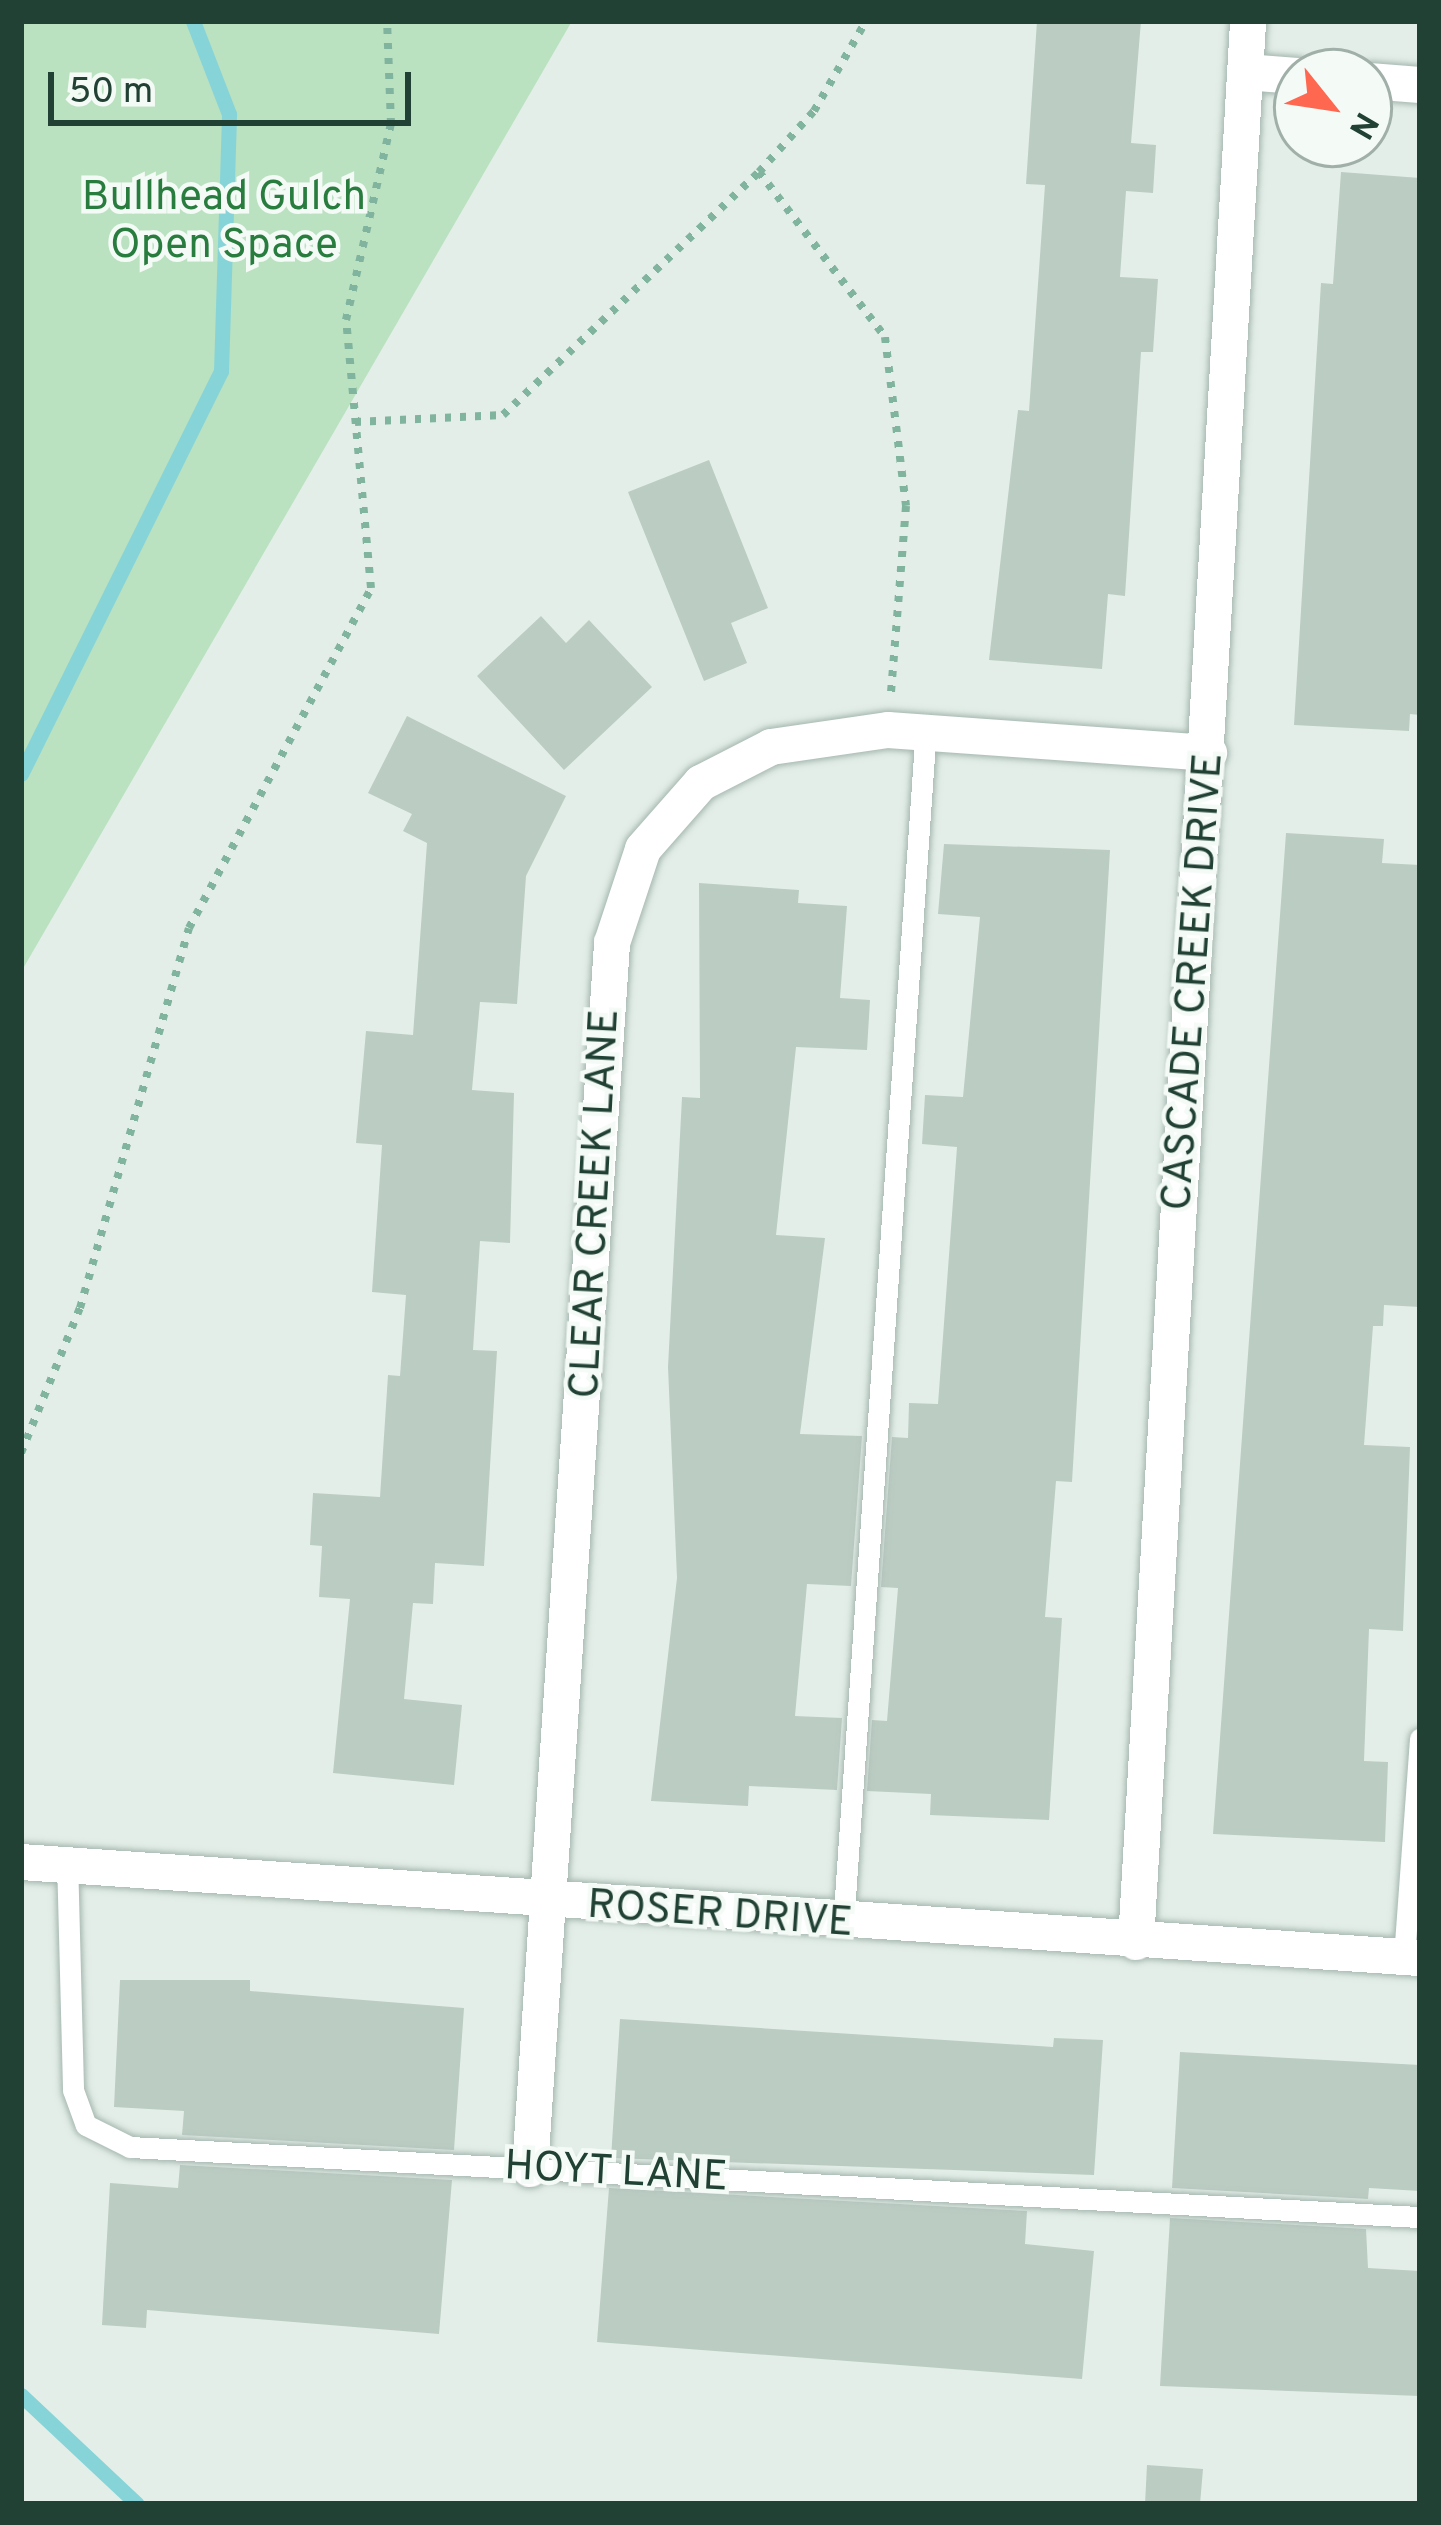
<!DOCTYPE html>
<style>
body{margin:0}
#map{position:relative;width:1441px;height:2525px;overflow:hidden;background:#e3eee8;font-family:Overpass,sans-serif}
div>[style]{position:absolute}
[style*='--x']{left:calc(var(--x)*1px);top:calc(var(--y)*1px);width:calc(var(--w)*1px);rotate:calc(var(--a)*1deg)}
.green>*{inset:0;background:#bae1c0}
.stream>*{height:15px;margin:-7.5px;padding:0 7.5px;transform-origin:7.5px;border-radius:7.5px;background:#86d4d8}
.building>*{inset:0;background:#bbccc3}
.path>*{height:8px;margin-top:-4px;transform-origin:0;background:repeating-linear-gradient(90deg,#81b49e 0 6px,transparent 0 15px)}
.roads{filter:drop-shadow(0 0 3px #a5b7af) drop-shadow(0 0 3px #a5b7af)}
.lane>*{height:21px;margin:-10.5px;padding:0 10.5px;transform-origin:10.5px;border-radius:10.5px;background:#fff}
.street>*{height:36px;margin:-18px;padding:0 18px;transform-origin:18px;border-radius:18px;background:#fff}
span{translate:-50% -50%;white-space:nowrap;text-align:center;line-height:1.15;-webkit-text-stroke:9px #f4faf6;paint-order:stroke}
.park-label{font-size:42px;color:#277c3e}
.street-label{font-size:42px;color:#214135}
.frame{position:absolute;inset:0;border:24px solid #214135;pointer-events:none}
.north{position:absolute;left:1273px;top:48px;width:120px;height:120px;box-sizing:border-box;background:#f4faf6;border:3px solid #a0b0a9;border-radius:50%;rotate:120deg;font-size:33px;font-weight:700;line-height:48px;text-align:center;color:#214135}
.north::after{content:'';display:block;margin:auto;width:42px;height:54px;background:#fe6851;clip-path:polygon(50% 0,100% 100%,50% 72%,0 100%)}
.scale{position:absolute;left:48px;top:72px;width:363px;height:54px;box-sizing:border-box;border:6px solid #214135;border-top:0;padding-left:15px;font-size:36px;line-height:42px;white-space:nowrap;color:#214135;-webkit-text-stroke:9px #f4faf6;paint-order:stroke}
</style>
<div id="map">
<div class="green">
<i style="clip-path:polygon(21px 21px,572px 21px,21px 972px)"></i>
</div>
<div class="stream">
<i style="--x:21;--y:774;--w:450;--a:-63.6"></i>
<i style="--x:221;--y:371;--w:257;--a:-88.2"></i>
<i style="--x:229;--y:114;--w:100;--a:-111.2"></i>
<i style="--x:21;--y:2395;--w:159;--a:43.2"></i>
</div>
<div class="building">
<i style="clip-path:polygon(1037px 21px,1141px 21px,1131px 143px,1156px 145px,1153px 193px,1126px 191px,1120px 277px,1158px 279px,1153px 352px,1141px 352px,1125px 596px,1108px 594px,1102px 669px,989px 660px,1018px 410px,1029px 411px,1045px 185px,1026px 184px)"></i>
<i style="clip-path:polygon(1341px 172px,1420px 178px,1420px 715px,1410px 714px,1409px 731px,1294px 725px,1321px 283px,1333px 284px)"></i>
<i style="clip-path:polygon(709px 460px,768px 608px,731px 623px,747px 663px,704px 681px,628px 492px)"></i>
<i style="clip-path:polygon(541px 616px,566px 643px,589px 620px,652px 687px,564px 770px,477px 676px)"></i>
<i style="clip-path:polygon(407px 716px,566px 796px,526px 876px,517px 1004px,480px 1002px,472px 1090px,514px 1093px,510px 1243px,480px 1241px,473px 1350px,497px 1351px,484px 1566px,435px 1563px,433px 1604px,413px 1603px,404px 1699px,462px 1705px,454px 1785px,333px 1773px,350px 1599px,319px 1597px,322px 1546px,310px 1545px,313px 1493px,380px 1497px,388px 1375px,400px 1376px,406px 1295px,372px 1292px,382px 1145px,356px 1143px,366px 1031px,413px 1035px,427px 843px,403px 831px,412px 814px,368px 793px)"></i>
<i style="clip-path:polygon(1286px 833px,1384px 839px,1382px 863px,1420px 865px,1420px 1307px,1384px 1305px,1383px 1326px,1373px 1326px,1364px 1445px,1410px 1447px,1403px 1631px,1369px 1629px,1364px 1761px,1388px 1762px,1385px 1842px,1213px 1834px)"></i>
<i style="clip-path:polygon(944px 844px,1110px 850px,1072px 1482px,1056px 1481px,1045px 1617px,1062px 1618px,1049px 1820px,930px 1815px,931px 1794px,867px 1791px,872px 1720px,887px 1721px,898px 1588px,881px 1587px,892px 1437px,908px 1438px,909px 1403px,938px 1404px,957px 1147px,922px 1144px,925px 1095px,963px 1097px,980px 917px,938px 914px)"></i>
<i style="clip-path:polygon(699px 883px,799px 890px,798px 903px,847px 906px,840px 998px,870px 1000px,867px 1050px,796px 1047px,776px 1235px,825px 1238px,800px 1434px,862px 1436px,851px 1586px,807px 1584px,795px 1716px,842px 1718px,837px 1790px,749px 1786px,748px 1806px,651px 1801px,677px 1578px,668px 1367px,682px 1097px,700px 1098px)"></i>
<i style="clip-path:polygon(120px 1980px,250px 1980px,250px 1991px,464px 2008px,454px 2150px,182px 2135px,184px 2111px,114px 2107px)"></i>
<i style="clip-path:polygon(620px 2019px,1053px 2047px,1054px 2038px,1103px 2040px,1094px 2175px,611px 2158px)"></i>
<i style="clip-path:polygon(1180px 2052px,1420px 2065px,1420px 2191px,1369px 2188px,1368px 2199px,1172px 2188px)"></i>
<i style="clip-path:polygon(180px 2165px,452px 2180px,439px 2334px,147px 2310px,146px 2328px,102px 2325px,110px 2183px,178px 2188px)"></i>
<i style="clip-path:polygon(609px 2188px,1027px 2211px,1025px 2244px,1094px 2251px,1082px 2379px,597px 2342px)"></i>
<i style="clip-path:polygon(1170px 2218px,1366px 2229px,1368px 2268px,1420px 2271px,1420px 2396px,1160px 2386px)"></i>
<i style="clip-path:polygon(1147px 2465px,1203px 2469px,1200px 2504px,1145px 2504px)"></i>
</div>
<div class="path">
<i style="--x:759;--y:172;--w:82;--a:-48"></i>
<i style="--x:814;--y:111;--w:104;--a:-60"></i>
<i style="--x:355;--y:422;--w:148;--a:-2.7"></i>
<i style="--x:503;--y:415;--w:353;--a:-43.5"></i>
<i style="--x:759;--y:172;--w:208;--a:52.6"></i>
<i style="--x:885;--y:337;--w:170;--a:82.9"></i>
<i style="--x:906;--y:506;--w:187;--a:94.6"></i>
<i style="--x:21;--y:1453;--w:157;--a:-67.9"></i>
<i style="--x:80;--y:1308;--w:395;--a:-74"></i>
<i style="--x:189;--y:928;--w:386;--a:-61.8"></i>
<i style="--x:371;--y:588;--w:269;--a:-95.3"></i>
<i style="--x:346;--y:320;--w:201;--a:-77.1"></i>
<i style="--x:391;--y:124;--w:103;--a:-92.2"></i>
</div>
<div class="roads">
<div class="lane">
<i style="--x:67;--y:1858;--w:232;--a:88.5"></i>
<i style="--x:73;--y:2090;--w:37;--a:70"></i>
<i style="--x:86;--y:2125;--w:49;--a:26.6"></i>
<i style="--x:130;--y:2147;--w:1292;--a:3.11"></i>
<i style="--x:843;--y:1926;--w:1188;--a:-86.04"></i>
<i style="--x:1404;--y:1957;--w:219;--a:-85.8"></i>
</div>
<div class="street">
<i style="--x:1245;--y:72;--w:52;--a:4.4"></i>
<i style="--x:1369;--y:81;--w:51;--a:4.5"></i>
<i style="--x:21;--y:1862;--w:1402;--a:3.93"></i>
<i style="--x:1136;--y:1942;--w:1924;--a:-86.66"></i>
<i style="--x:530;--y:2169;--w:1229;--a:-86.17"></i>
<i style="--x:612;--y:943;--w:99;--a:-71.7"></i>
<i style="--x:643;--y:849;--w:88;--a:-48.7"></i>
<i style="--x:701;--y:783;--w:79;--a:-27.2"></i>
<i style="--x:771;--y:747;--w:118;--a:-8.3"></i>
<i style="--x:888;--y:730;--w:322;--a:4.1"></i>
</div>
</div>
<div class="park-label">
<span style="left:224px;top:223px">Bullhead Gulch<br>Open Space</span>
</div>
<div class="street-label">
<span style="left:1195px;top:982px;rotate:-86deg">CASCADE CREEK DRIVE</span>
<span style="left:597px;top:1204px;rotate:-87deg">CLEAR CREEK LANE</span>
<span style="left:720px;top:1916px;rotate:4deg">ROSER DRIVE</span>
<span style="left:616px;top:2174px;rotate:3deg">HOYT LANE</span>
</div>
<div class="frame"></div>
<div class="north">N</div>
<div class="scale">50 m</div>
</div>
